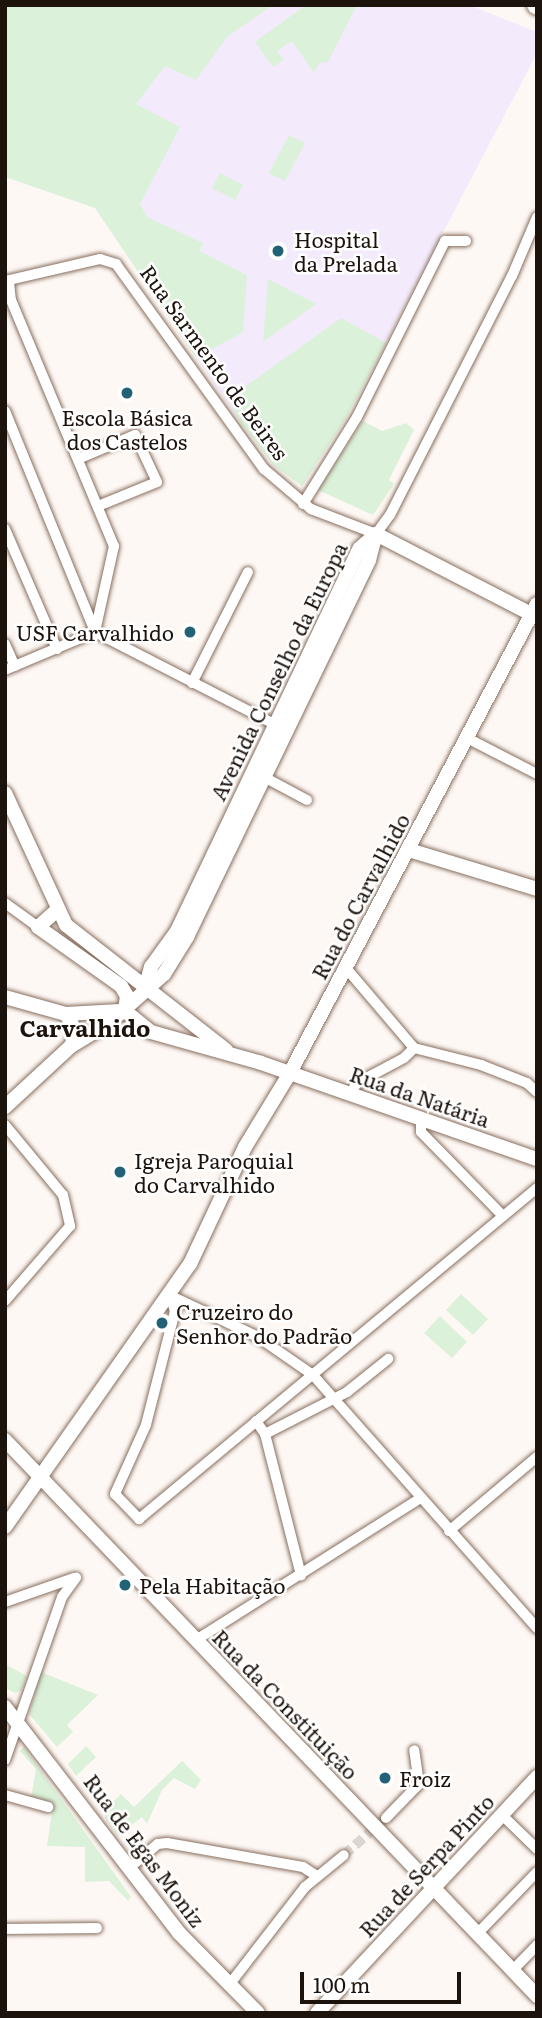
<!DOCTYPE html>
<meta charset="utf-8">
<style>
body{margin:0}
#map{position:relative;width:542px;height:2018px;overflow:hidden;background:#fef8f4;font-family:Literata,serif}
div>[style]{position:absolute}
[style*='--x']{left:calc(var(--x)*1px);top:calc(var(--y)*1px);width:calc(var(--w)*1px);rotate:calc(var(--a)*1deg)}
.medical>*{inset:0;background:#f3ebfc}
.green>*{inset:0;background:#dbf1d9}
.street-tunnel>*{height:10px;margin-top:-5px;transform-origin:0;background:repeating-linear-gradient(90deg,#dcd6d1 0 10px,transparent 0 15px)}
.roads{filter:drop-shadow(0 0 2px #886f5f) drop-shadow(0 0 2px #886f5f)}
.street>*{height:10px;margin:-5px;padding:0 5px;transform-origin:5px;border-radius:5px;background:#fff}
.secondary>*{height:14px;margin:-7px;padding:0 7px;transform-origin:7px;border-radius:7px;background:#fff}
.highway>*{height:18px;margin:-9px;padding:0 9px;transform-origin:9px;border-radius:9px;background:#fff}
.dots>*{width:19px;height:19px;translate:-50% -50%;box-sizing:border-box;border:4px solid #fff;border-radius:50%}
span{translate:-50% -50%;white-space:nowrap;text-align:center;line-height:1.15;-webkit-text-stroke:5px #fff;paint-order:stroke}
.poi-label{font-size:21px;color:#1d130d}
.left{translate:0 -50%;text-align:left}
.right{translate:-100% -50%;text-align:right}
.street-label{font-size:21px;color:#1d130d}
.neighbourhood-label{font-size:23px;color:#1d130d;font-weight:700}
.frame{position:absolute;inset:0;border:7px solid #1d130d;pointer-events:none}
.scale{position:absolute;left:300px;top:1972px;width:161px;height:32px;box-sizing:border-box;border:4px solid #1d130d;border-top:0;padding-left:9px;font-size:21px;line-height:24px;white-space:nowrap;color:#1d130d;-webkit-text-stroke:5px #fff;paint-order:stroke}
</style>
<div id="map">
<div class="medical">
<i style="clip-path:polygon(134px 5px,469px 5px,537px 32px,537px 53px,345px 420px,302px 486px,273px 465px,240px 422px,95px 208px,51px 190px)"></i>
</div>
<div class="green">
<i style="clip-path:polygon(5px 5px,273px 5px,227px 37px,196px 80px,165px 66px,136px 104px,180px 127px,140px 204px,147px 217px,203px 243px,199px 251px,247px 275px,243px 332px,196px 358px,95px 208px,5px 177px)"></i>
<i style="clip-path:polygon(306px 5px,357px 5px,328px 62px,319px 63px,314px 73px,292px 41px,277px 51px,283px 60px,273px 67px,255px 42px)"></i>
<i style="clip-path:polygon(289px 135px,305px 143px,285px 181px,269px 173px)"></i>
<i style="clip-path:polygon(220px 173px,243px 185px,235px 200px,212px 188px)"></i>
<i style="clip-path:polygon(268px 279px,316px 304px,263px 342px)"></i>
<i style="clip-path:polygon(341px 318px,386px 343px,345px 420px,302px 486px,273px 465px,240px 422px,229px 398px)"></i>
<i style="clip-path:polygon(363px 421px,382px 431px,406px 423px,414px 430px,389px 480px,394px 484px,373px 515px,318px 490px)"></i>
<i style="clip-path:polygon(461px 1294px,488px 1319px,473px 1335px,446px 1310px)"></i>
<i style="clip-path:polygon(440px 1316px,467px 1342px,452px 1358px,424px 1333px)"></i>
<i style="clip-path:polygon(5px 1664px,27px 1676px,22px 1690px,15px 1693px,5px 1688px)"></i>
<i style="clip-path:polygon(41px 1672px,98px 1695px,67px 1725px,73px 1732px,57px 1747px,29px 1714px)"></i>
<i style="clip-path:polygon(86px 1746px,96px 1757px,76px 1776px,68px 1764px)"></i>
<i style="clip-path:polygon(24px 1747px,131px 1897px,128px 1901px,109px 1881px,85px 1882px,85px 1847px,47px 1846px,53px 1805px,31px 1798px,36px 1769px,20px 1751px)"></i>
<i style="clip-path:polygon(182px 1761px,201px 1780px,195px 1789px,174px 1778px,162px 1790px,147px 1824px,142px 1817px,118px 1836px,105px 1818px,106px 1809px,121px 1794px,134px 1807px)"></i>
</div>
<div class="street-tunnel">
<i style="--x:344;--y:1855;--w:56;--a:-41.4"></i>
</div>
<div class="roads">
<div class="street">
<i style="--x:5;--y:281;--w:98;--a:-13"></i>
<i style="--x:100;--y:259;--w:17;--a:17"></i>
<i style="--x:116;--y:264;--w:253;--a:54.2"></i>
<i style="--x:264;--y:469;--w:62;--a:40.4"></i>
<i style="--x:311;--y:509;--w:70;--a:21"></i>
<i style="--x:376;--y:534;--w:24;--a:-54"></i>
<i style="--x:390;--y:515;--w:268;--a:-63"></i>
<i style="--x:512;--y:276;--w:64;--a:-67"></i>
<i style="--x:9;--y:282;--w:18;--a:84"></i>
<i style="--x:11;--y:300;--w:267;--a:67.3"></i>
<i style="--x:114;--y:546;--w:88;--a:102.5"></i>
<i style="--x:5;--y:411;--w:238;--a:67.8"></i>
<i style="--x:78;--y:459;--w:62;--a:-22.8"></i>
<i style="--x:135;--y:435;--w:52;--a:64.9"></i>
<i style="--x:157;--y:482;--w:64;--a:157.9"></i>
<i style="--x:303;--y:504;--w:102;--a:-58.2"></i>
<i style="--x:357;--y:417;--w:197;--a:-63.4"></i>
<i style="--x:445;--y:241;--w:21;--a:0"></i>
<i style="--x:5;--y:529;--w:131;--a:66.6"></i>
<i style="--x:95;--y:632;--w:206;--a:27.2"></i>
<i style="--x:5;--y:644;--w:24;--a:66"></i>
<i style="--x:5;--y:670;--w:98;--a:-22.9"></i>
<i style="--x:192;--y:683;--w:124;--a:-63.2"></i>
<i style="--x:467;--y:738;--w:79;--a:27.2"></i>
<i style="--x:262;--y:776;--w:51;--a:28.1"></i>
<i style="--x:5;--y:903;--w:41;--a:36"></i>
<i style="--x:346;--y:968;--w:105;--a:49.6"></i>
<i style="--x:350;--y:1094;--w:13;--a:-58"></i>
<i style="--x:357;--y:1083;--w:53;--a:-28"></i>
<i style="--x:404;--y:1058;--w:14;--a:-45"></i>
<i style="--x:414;--y:1048;--w:69;--a:14.2"></i>
<i style="--x:481;--y:1065;--w:49;--a:21.4"></i>
<i style="--x:527;--y:1083;--w:13;--a:42"></i>
<i style="--x:421;--y:1119;--w:13;--a:90"></i>
<i style="--x:421;--y:1132;--w:117;--a:45.7"></i>
<i style="--x:5;--y:1125;--w:91;--a:50.4"></i>
<i style="--x:63;--y:1195;--w:32;--a:77"></i>
<i style="--x:70;--y:1226;--w:99;--a:130.9"></i>
<i style="--x:170;--y:1295;--w:17;--a:73"></i>
<i style="--x:175;--y:1311;--w:118;--a:104.3"></i>
<i style="--x:146;--y:1425;--w:76;--a:114.2"></i>
<i style="--x:115;--y:1494;--w:35;--a:46"></i>
<i style="--x:139;--y:1519;--w:518;--a:-39.75"></i>
<i style="--x:171;--y:1296;--w:96;--a:25.2"></i>
<i style="--x:258;--y:1337;--w:67;--a:34.6"></i>
<i style="--x:313;--y:1375;--w:338;--a:48.5"></i>
<i style="--x:256;--y:1421;--w:16;--a:55"></i>
<i style="--x:265;--y:1434;--w:146;--a:75.7"></i>
<i style="--x:265;--y:1434;--w:92;--a:-27.1"></i>
<i style="--x:347;--y:1392;--w:53;--a:-38.8"></i>
<i style="--x:449;--y:1531;--w:115;--a:-40.1"></i>
<i style="--x:5;--y:1602;--w:73;--a:-19.2"></i>
<i style="--x:196;--y:1640;--w:266;--a:-32.3"></i>
<i style="--x:5;--y:1760;--w:173;--a:-70.7"></i>
<i style="--x:62;--y:1597;--w:24;--a:-54"></i>
<i style="--x:5;--y:1795;--w:45;--a:15.6"></i>
<i style="--x:502;--y:1815;--w:49;--a:44.2"></i>
<i style="--x:386;--y:1818;--w:47;--a:-45.9"></i>
<i style="--x:419;--y:1784;--w:34;--a:-98"></i>
<i style="--x:128;--y:1869;--w:39;--a:-40"></i>
<i style="--x:158;--y:1844;--w:9;--a:-6"></i>
<i style="--x:167;--y:1843;--w:138;--a:10"></i>
<i style="--x:303;--y:1867;--w:17;--a:33"></i>
<i style="--x:5;--y:1929;--w:92;--a:-0.6"></i>
<i style="--x:478;--y:1933;--w:85;--a:-46"></i>
<i style="--x:513;--y:1970;--w:35;--a:-46"></i>
<i style="--x:229;--y:1985;--w:124;--a:-52.2"></i>
<i style="--x:305;--y:1887;--w:50;--a:-39.4"></i>
</div>
<div class="secondary">
<i style="--x:376;--y:534;--w:174;--a:27.3"></i>
<i style="--x:5;--y:793;--w:145;--a:65.2"></i>
<i style="--x:66;--y:925;--w:203;--a:38"></i>
<i style="--x:409;--y:850;--w:134;--a:16.9"></i>
<i style="--x:56;--y:911;--w:24;--a:138"></i>
<i style="--x:38;--y:927;--w:102;--a:35.4"></i>
<i style="--x:121;--y:986;--w:12;--a:59"></i>
<i style="--x:127;--y:996;--w:15;--a:98"></i>
<i style="--x:145;--y:989;--w:23;--a:-75"></i>
<i style="--x:151;--y:967;--w:44;--a:-54.2"></i>
<i style="--x:177;--y:931;--w:424;--a:-64.5"></i>
<i style="--x:360;--y:548;--w:21;--a:-41"></i>
<i style="--x:5;--y:997;--w:63;--a:15.6"></i>
<i style="--x:66;--y:1014;--w:54;--a:-3.2"></i>
<i style="--x:125;--y:1011;--w:33;--a:39"></i>
<i style="--x:151;--y:1032;--w:114;--a:15.7"></i>
<i style="--x:261;--y:1063;--w:292;--a:19.2"></i>
<i style="--x:66;--y:1014;--w:22;--a:60"></i>
<i style="--x:77;--y:1033;--w:14;--a:115"></i>
<i style="--x:5;--y:1107;--w:90;--a:-42.7"></i>
<i style="--x:71;--y:1046;--w:44;--a:-31.2"></i>
<i style="--x:109;--y:1023;--w:74;--a:-41.7"></i>
<i style="--x:164;--y:974;--w:44;--a:-58.1"></i>
<i style="--x:187;--y:937;--w:419;--a:-64.2"></i>
<i style="--x:369;--y:560;--w:27;--a:-75"></i>
<i style="--x:5;--y:1440;--w:770;--a:46.26"></i>
<i style="--x:5;--y:1527;--w:322;--a:-54.9"></i>
<i style="--x:190;--y:1264;--w:129;--a:-64.8"></i>
<i style="--x:245;--y:1147;--w:87;--a:-58.7"></i>
<i style="--x:290;--y:1073;--w:530;--a:-62.23"></i>
<i style="--x:5;--y:1707;--w:285;--a:52.4"></i>
<i style="--x:179;--y:1933;--w:112;--a:45.4"></i>
<i style="--x:317;--y:2013;--w:323;--a:-47"></i>
</div>
<div class="highway">
<i style="--x:536;--y:5;--w:1;--a:45"></i>
</div>
</div>
<div class="dots">
<i style="left:278px;top:251px;background:#236177"></i>
<i style="left:127px;top:393px;background:#236177"></i>
<i style="left:190px;top:632px;background:#236177"></i>
<i style="left:120px;top:1172px;background:#236177"></i>
<i style="left:162px;top:1323px;background:#236177"></i>
<i style="left:125px;top:1585px;background:#236177"></i>
<i style="left:385px;top:1778px;background:#236177"></i>
</div>
<div class="poi-label">
<span class="left" style="left:294px;top:251px">Hospital<br>da Prelada</span>
<span style="left:127px;top:429px">Escola Básica<br>dos Castelos</span>
<span class="right" style="left:174px;top:632px">USF Carvalhido</span>
<span class="left" style="left:134px;top:1172px">Igreja Paroquial<br>do Carvalhido</span>
<span class="left" style="left:176px;top:1323px">Cruzeiro do<br>Senhor do Padrão</span>
<span class="left" style="left:139px;top:1585px">Pela Habitação</span>
<span class="left" style="left:399px;top:1778px">Froiz</span>
</div>
<div class="street-label">
<span style="left:215px;top:362px;rotate:54deg">Rua Sarmento de Beires</span>
<span style="left:278px;top:671px;rotate:-64deg">Avenida Conselho da Europa</span>
<span style="left:360px;top:896px;rotate:-62deg">Rua do Carvalhido</span>
<span style="left:420px;top:1096px;rotate:19deg">Rua da Natária</span>
<span style="left:286px;top:1704px;rotate:46deg">Rua da Constituição</span>
<span style="left:145px;top:1850px;rotate:53deg">Rua de Egas Moniz</span>
<span style="left:426px;top:1865px;rotate:-47deg">Rua de Serpa Pinto</span>
</div>
<div class="neighbourhood-label">
<span style="left:85px;top:1027px">Carvalhido</span>
</div>
<div class="frame"></div>
<div class="scale">100 m</div>
</div>
